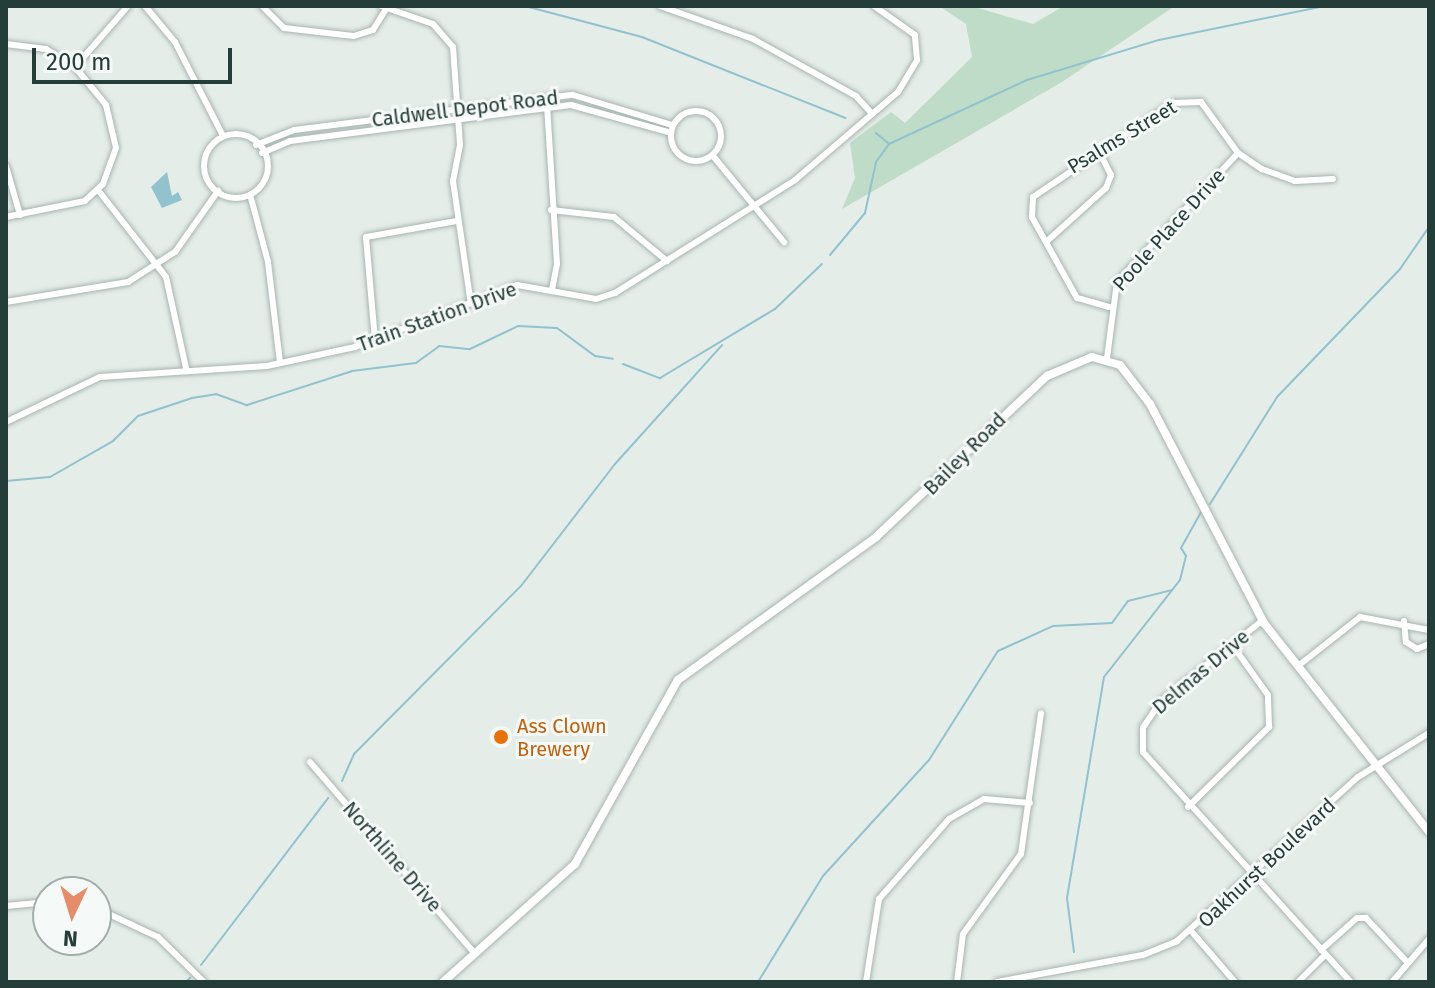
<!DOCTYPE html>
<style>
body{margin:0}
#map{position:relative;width:1435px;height:988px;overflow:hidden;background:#e5ede9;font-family:"Fira Sans",sans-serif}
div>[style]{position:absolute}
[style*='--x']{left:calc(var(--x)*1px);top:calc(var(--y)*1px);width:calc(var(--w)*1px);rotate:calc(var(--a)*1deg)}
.green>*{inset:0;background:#bfdcc8}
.water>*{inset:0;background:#91c2cd}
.stream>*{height:2px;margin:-1px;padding:0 1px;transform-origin:1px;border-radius:1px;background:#91c2cd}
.roads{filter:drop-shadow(0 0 2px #a8b5b0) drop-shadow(0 0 2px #a8b5b0)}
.minor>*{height:6px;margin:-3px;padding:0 3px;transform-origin:3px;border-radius:3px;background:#fff}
.minor>.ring{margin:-3px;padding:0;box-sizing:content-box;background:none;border:6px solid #fff;border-radius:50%}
.tertiary>*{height:8px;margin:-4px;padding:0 4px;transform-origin:4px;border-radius:4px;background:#fff}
.dots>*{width:22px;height:22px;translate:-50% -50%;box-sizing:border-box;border:4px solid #f5f9f7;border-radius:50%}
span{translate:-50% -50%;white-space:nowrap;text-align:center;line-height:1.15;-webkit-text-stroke:6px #f5f9f7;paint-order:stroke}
.street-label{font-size:20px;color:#253d38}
.food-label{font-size:20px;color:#c56008}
.left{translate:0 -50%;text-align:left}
.frame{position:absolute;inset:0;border:8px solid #253d38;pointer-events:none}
.north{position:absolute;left:32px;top:876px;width:80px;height:80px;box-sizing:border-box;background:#f5f9f7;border:2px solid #a2aeab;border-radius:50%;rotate:184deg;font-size:22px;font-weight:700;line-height:32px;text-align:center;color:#253d38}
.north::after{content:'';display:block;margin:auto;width:28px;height:36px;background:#e78c68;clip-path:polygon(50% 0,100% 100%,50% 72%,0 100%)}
.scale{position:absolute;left:32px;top:48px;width:200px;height:36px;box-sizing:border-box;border:4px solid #253d38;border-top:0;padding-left:10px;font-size:24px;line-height:28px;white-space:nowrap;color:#253d38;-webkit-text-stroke:6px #f5f9f7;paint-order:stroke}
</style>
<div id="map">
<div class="green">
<i style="clip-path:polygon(939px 6px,971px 6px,1033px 24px,1064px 6px,1175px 6px,1062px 82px,842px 209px,855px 178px,850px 143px,891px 112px,905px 123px,972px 57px,966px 24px)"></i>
</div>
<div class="water">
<i style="clip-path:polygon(167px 172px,172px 196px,178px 192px,182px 200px,162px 208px,151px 187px)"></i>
</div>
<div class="stream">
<i style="--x:525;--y:6;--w:121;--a:14.8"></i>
<i style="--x:642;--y:37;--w:219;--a:21.7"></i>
<i style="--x:876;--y:133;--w:16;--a:40"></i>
<i style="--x:830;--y:255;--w:55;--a:-50.2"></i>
<i style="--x:865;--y:213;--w:52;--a:-77.8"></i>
<i style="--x:876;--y:162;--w:22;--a:-54"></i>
<i style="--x:889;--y:144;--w:152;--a:-24.9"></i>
<i style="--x:1027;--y:80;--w:138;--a:-16.9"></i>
<i style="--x:1159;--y:40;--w:169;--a:-11.6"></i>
<i style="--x:623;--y:364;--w:40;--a:21"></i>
<i style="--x:660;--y:378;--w:134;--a:-31"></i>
<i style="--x:775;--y:309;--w:65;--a:-43.8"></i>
<i style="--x:6;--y:481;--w:44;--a:-5.2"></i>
<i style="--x:50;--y:477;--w:73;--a:-29.7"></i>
<i style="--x:113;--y:441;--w:35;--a:-45"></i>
<i style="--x:138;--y:416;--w:57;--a:-18.4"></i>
<i style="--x:192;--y:398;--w:24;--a:-9"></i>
<i style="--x:216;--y:394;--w:33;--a:20"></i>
<i style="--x:247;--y:405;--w:110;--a:-17.9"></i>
<i style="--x:352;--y:371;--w:64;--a:-7.1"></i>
<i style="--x:416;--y:363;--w:29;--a:-36"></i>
<i style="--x:439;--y:346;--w:31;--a:6"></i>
<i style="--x:470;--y:349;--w:53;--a:-25.6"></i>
<i style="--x:518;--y:326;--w:39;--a:3"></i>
<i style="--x:557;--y:328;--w:47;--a:36.4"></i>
<i style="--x:595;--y:356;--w:18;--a:9"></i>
<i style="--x:1210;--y:504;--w:126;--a:-57.9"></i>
<i style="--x:1277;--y:397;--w:178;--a:-46.1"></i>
<i style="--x:1400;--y:269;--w:51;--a:-55.4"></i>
<i style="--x:342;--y:781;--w:30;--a:-66"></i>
<i style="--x:354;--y:754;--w:237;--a:-45.2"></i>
<i style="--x:521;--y:586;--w:154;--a:-52.4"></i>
<i style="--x:615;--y:464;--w:160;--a:-48"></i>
<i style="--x:1074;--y:952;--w:54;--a:-97.4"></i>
<i style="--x:1067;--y:898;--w:224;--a:-80.5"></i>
<i style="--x:1104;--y:677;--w:123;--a:-51.9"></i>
<i style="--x:1180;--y:580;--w:25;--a:-76"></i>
<i style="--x:1186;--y:556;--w:9;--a:-122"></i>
<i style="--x:1181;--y:548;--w:41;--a:-60.9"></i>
<i style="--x:201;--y:965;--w:210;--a:-52.7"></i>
<i style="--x:186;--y:982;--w:6;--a:-45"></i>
<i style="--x:758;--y:982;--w:124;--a:-58.5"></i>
<i style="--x:823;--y:876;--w:157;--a:-47.6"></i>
<i style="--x:929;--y:760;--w:129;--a:-57.7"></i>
<i style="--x:998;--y:651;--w:60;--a:-24.4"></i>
<i style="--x:1053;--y:626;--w:59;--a:-2.9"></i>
<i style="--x:1112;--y:623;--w:27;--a:-54"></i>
<i style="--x:1128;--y:601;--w:45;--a:-14"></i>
</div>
<div class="roads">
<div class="minor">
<i style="--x:145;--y:6;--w:47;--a:50.2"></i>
<i style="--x:175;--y:42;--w:103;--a:62.9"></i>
<i style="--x:262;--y:6;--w:31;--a:45"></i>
<i style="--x:284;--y:28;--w:70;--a:6.5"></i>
<i style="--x:354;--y:36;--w:20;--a:-18"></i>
<i style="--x:373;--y:30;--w:26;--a:-58"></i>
<i style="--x:381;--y:6;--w:55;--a:19.1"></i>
<i style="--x:433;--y:24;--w:30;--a:49"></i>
<i style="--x:453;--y:47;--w:98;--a:85.9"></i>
<i style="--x:460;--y:145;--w:37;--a:101"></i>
<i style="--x:453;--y:181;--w:124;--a:81.7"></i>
<i style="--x:660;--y:6;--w:99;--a:19.5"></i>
<i style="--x:753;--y:39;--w:118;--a:29"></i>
<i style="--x:856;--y:96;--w:24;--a:48"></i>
<i style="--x:6;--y:44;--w:40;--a:7.1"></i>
<i style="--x:46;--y:49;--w:34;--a:32"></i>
<i style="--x:75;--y:67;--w:49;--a:50.8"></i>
<i style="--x:106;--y:105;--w:44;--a:76.9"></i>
<i style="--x:116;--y:148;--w:38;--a:110"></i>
<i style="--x:103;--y:184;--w:25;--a:137"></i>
<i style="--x:85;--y:201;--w:81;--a:168.6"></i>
<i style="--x:75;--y:67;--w:81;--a:-49"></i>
<i style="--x:547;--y:105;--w:159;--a:86.4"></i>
<i style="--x:557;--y:264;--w:26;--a:101"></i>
<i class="ring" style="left:671px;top:111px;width:44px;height:44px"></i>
<i class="ring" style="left:204px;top:134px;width:58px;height:58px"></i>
<i style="--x:256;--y:145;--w:41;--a:-21.5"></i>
<i style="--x:294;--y:130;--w:281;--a:-7.2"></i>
<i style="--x:573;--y:95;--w:103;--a:16.9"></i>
<i style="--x:262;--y:153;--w:30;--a:-23"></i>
<i style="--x:290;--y:141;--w:283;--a:-7.3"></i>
<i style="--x:571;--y:105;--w:104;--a:15.6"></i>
<i style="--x:713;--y:156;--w:112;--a:50.5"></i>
<i style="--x:6;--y:166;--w:51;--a:74.1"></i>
<i style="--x:98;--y:190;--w:110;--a:52"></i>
<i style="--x:166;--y:277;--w:93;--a:77.6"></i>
<i style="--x:251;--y:198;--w:66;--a:75.1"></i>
<i style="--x:268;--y:262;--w:101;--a:83.2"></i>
<i style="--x:551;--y:210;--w:63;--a:6.3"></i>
<i style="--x:614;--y:217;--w:69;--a:39.7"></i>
<i style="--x:1046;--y:242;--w:81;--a:-42"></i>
<i style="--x:1106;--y:188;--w:14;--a:-69"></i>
<i style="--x:1111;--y:175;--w:28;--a:-117"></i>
<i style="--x:6;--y:302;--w:124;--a:-9.3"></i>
<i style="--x:128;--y:282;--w:56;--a:-32.6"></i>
<i style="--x:175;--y:252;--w:75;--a:-54.8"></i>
<i style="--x:1109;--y:307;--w:33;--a:-164"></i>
<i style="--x:1077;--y:298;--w:93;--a:-119.1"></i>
<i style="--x:1032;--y:217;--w:20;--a:-87"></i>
<i style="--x:1033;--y:197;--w:169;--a:-33.9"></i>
<i style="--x:1173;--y:103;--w:28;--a:-2"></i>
<i style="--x:1201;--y:102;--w:63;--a:54"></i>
<i style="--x:1238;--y:153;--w:29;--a:34"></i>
<i style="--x:1262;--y:169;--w:35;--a:20"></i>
<i style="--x:1295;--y:181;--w:38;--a:-3"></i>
<i style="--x:375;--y:340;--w:103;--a:-95"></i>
<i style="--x:366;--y:237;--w:92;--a:-10"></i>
<i style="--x:1107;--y:358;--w:77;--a:-82.5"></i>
<i style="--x:1117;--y:282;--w:177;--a:-46.8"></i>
<i style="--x:6;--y:422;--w:104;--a:-25.6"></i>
<i style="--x:100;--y:377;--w:167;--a:-3.8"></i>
<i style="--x:267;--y:366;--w:90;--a:-12.2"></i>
<i style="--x:355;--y:347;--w:173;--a:-20.9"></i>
<i style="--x:517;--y:285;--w:80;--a:10"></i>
<i style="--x:596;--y:299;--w:20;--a:-18"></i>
<i style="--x:615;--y:293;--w:213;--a:-32.1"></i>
<i style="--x:795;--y:180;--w:135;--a:-40.5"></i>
<i style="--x:898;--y:92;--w:37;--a:-59"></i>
<i style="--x:917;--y:60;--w:25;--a:-95"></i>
<i style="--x:915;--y:35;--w:50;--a:-144.7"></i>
<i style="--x:1263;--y:620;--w:130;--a:141.5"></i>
<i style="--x:1161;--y:701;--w:32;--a:124"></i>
<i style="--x:1143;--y:728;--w:24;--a:90"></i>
<i style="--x:1143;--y:752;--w:310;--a:47.9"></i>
<i style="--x:1404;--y:621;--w:21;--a:85"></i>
<i style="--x:1406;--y:642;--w:13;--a:32"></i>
<i style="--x:1417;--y:649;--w:13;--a:-23"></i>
<i style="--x:1298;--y:666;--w:79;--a:-38.3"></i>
<i style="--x:1360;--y:617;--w:70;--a:10.7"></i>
<i style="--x:310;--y:762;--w:252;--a:49.3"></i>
<i style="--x:1188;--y:807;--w:114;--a:-44.6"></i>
<i style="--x:1269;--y:727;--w:32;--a:-92"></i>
<i style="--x:1268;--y:695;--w:60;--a:-125.5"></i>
<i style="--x:6;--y:906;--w:42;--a:-5.4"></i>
<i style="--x:96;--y:908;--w:68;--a:25.1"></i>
<i style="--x:158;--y:937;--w:64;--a:44.4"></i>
<i style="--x:1192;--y:932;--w:66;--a:49.3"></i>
<i style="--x:1321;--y:950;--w:48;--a:-41.6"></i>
<i style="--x:1357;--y:918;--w:9;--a:0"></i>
<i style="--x:1366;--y:918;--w:60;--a:47"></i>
<i style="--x:866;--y:982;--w:84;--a:-81.1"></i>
<i style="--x:879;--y:899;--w:106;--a:-48.8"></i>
<i style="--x:949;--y:819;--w:40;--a:-29.7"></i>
<i style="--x:984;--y:799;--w:46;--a:5"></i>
<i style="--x:957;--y:982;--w:48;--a:-82.9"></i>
<i style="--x:963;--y:934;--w:99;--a:-54.1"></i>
<i style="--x:1021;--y:854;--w:142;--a:-81.9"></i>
<i style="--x:997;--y:982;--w:148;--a:-10.5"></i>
<i style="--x:1143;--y:955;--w:37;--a:-22"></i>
<i style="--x:1177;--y:941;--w:244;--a:-42.2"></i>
<i style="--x:1358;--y:777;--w:84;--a:-31.8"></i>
<i style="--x:1298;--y:982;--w:38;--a:-45"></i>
<i style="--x:1392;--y:982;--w:57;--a:-49.3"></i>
</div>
<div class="tertiary">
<i style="--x:443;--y:982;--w:177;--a:-41.8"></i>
<i style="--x:575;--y:864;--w:211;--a:-60.8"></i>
<i style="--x:678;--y:680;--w:244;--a:-35.8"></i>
<i style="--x:876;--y:537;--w:235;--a:-43.3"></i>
<i style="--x:1047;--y:376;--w:49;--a:-22.9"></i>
<i style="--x:1092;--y:357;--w:29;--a:16"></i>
<i style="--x:1120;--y:365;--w:49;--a:52.4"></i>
<i style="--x:1150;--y:404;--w:247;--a:62.5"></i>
<i style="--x:1264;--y:623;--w:266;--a:51.7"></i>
</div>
</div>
<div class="dots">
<i style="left:501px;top:737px;background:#e8710a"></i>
</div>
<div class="street-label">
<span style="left:465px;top:109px;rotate:-7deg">Caldwell Depot Road</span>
<span style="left:1122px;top:137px;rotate:-31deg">Psalms Street</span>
<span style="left:1169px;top:230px;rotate:-48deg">Poole Place Drive</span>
<span style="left:437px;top:317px;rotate:-20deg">Train Station Drive</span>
<span style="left:965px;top:454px;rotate:-45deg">Bailey Road</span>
<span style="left:1201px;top:672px;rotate:-40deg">Delmas Drive</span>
<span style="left:392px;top:857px;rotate:49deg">Northline Drive</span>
<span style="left:1267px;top:863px;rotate:-43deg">Oakhurst Boulevard</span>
</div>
<div class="food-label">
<span class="left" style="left:517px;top:738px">Ass Clown<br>Brewery</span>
</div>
<div class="frame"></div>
<div class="north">N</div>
<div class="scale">200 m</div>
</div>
